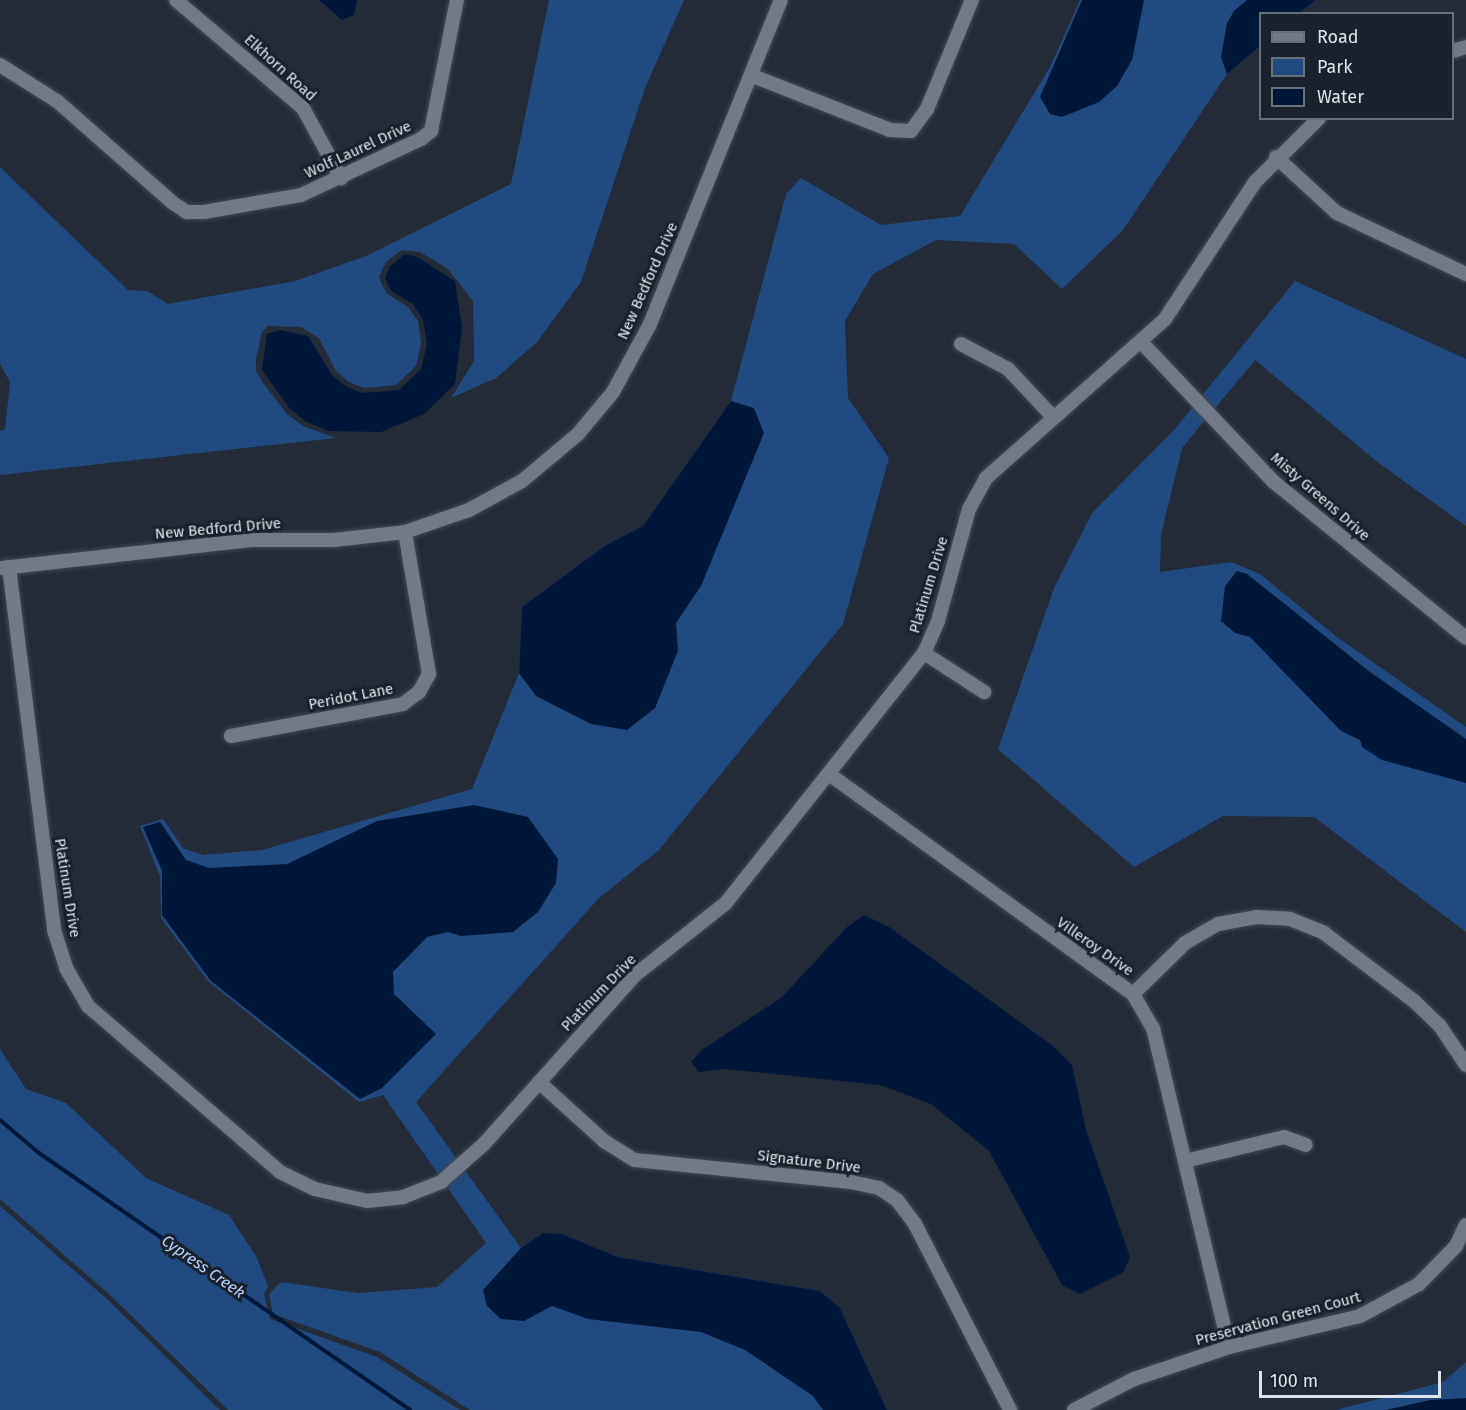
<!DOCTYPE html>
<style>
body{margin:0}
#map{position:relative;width:1466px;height:1410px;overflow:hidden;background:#222b37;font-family:"Fira Sans",sans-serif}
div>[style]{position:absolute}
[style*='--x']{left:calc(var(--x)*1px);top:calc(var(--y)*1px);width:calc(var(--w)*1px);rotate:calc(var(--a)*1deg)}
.green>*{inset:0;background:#214a80}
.water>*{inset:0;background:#001739}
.stream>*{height:4px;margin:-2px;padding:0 2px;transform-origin:2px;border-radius:2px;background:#001739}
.roads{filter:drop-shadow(0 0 2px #424954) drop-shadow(0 0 2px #424954)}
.minor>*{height:14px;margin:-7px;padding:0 7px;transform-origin:7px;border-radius:7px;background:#707a89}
span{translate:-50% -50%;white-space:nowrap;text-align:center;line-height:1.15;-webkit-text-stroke:6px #18212c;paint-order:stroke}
.street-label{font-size:15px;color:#dee4ec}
.water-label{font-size:16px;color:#b5d1f7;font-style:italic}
.legend{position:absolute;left:1259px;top:12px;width:195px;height:108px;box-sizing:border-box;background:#18212c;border:2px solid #676f79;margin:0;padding:8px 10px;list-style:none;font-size:18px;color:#dee4ec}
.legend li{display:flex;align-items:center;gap:12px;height:30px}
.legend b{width:30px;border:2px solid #676f79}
.scale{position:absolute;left:1259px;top:1371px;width:182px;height:27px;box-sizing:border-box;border:3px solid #dee4ec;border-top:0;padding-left:8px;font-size:18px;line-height:21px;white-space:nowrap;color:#dee4ec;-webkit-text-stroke:4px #18212c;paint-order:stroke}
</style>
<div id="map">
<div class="green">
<i style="clip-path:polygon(549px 0,684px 0,645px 88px,581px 282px,537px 342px,496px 378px,451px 398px,474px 361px,473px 301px,448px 269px,420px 252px,402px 250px,386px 262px,379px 277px,386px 293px,408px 307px,418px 321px,421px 343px,416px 366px,396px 385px,364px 388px,349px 382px,336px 371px,319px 338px,301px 327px,268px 326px,262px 332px,256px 359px,256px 371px,263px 383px,287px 414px,303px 426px,336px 438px,0 475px,0 431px,5px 429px,10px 382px,0 364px,0 167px,128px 290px,147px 291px,168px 304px,295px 281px,366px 256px,511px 184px)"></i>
<i style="clip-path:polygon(1080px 0,1316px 0,1299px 13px,1260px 14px,1260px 46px,1227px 74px,1123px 230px,1062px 289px,1014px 244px,936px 240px,873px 274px,845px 321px,848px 398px,889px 458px,843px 624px,659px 850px,599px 898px,416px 1102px,521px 1248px,543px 1233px,562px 1234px,618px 1257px,820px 1291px,840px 1308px,887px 1410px,470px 1410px,380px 1352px,273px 1314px,269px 1294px,281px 1282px,358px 1293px,437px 1287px,486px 1243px,383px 1095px,359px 1102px,208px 981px,161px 918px,160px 876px,140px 826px,163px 819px,183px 848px,203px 855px,262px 850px,472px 789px,519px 673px,522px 607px,606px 545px,643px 526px,731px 401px,786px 194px,801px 178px,881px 225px,960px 216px,1050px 67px)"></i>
<i style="clip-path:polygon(1295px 281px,1466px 359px,1466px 526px,1376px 461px,1255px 360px,1182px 448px,1161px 535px,1160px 572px,1231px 562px,1260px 574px,1337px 637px,1466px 727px,1466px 932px,1314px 817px,1223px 816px,1134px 867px,998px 749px,1054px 588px,1092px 513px,1175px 429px)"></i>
<i style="clip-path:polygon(0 1049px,26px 1089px,66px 1103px,146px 1178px,229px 1215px,256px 1256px,268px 1286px,264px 1294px,270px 1319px,377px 1357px,460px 1410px,228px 1410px,110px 1295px,0 1199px)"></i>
<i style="clip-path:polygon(0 1206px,107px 1299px,220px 1410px,0 1410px)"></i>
<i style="clip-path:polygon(1466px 1362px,1466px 1410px,1336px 1410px,1443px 1382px)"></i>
</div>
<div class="water">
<i style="clip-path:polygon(319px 0,357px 0,354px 15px,342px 20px)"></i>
<i style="clip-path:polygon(1082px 0,1144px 0,1132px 60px,1117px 86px,1099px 102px,1062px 117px,1050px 114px,1040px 97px)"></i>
<i style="clip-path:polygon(1247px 0,1316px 0,1299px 13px,1260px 14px,1260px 46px,1227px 74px,1221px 57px,1227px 23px,1234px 11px)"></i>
<i style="clip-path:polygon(405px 254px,417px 257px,455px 281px,462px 328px,455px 384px,424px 414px,381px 432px,328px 431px,305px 421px,290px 409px,262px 370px,267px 334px,280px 330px,308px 336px,332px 375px,347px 387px,363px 393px,399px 390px,421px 369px,427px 344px,423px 320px,413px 304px,391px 291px,385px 278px,390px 266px)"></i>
<i style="clip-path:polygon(731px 401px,754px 408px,764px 433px,701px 586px,676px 623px,678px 651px,655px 708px,627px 730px,591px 724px,536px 696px,519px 673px,522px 607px,606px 545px,643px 526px)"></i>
<i style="clip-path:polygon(1237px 571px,1247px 574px,1370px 672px,1466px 739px,1466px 783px,1382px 760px,1362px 747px,1360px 740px,1341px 731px,1250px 637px,1235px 633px,1221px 621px,1225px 586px)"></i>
<i style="clip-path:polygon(474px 805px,528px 817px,558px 859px,556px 883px,538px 912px,513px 932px,461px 936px,448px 932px,427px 937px,393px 972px,394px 994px,436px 1034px,382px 1088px,360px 1099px,211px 981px,162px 915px,162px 871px,143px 827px,160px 822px,186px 860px,209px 868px,287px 864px,377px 821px)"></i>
<i style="clip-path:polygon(864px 915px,889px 927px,1053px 1046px,1072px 1065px,1086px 1130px,1130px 1257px,1123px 1273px,1079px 1294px,1062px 1285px,989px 1151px,931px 1104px,880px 1085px,725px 1069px,699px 1072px,691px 1062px,702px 1050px,782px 997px,847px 927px)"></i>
<i style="clip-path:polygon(543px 1233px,562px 1234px,618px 1257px,820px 1291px,840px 1308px,887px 1410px,823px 1410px,813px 1396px,745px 1350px,701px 1332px,588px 1319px,552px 1306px,524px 1321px,501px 1319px,487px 1306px,483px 1290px,521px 1248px)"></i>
<i style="clip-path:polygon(1466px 1398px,1466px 1410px,1386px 1410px,1430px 1400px)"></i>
</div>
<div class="stream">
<i style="--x:0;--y:1120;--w:51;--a:40.2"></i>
<i style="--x:39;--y:1153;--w:451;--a:34.7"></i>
</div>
<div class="roads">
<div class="minor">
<i style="--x:176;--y:0;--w:167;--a:40.4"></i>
<i style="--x:303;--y:108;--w:80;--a:61.5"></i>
<i style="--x:1452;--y:51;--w:15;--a:-16"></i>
<i style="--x:0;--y:65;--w:67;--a:32.3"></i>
<i style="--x:57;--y:101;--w:154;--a:41.3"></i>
<i style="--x:173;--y:203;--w:17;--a:33"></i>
<i style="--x:187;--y:212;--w:17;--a:0"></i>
<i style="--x:204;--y:212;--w:98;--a:-9.9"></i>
<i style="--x:301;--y:195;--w:132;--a:-25"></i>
<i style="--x:421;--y:139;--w:13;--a:-39"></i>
<i style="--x:431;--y:131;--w:134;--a:-78.8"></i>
<i style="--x:753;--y:76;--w:147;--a:21.5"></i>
<i style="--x:890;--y:130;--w:21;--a:3"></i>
<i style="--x:911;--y:131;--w:27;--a:-54"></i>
<i style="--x:927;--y:109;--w:118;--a:-67.6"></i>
<i style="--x:1276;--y:157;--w:83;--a:42.6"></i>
<i style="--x:1337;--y:213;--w:143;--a:25.3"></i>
<i style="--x:1141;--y:342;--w:193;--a:46.5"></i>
<i style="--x:1274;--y:482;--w:247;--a:39.1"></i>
<i style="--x:961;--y:344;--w:53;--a:28"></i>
<i style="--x:1008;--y:369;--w:66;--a:46.8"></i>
<i style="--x:9;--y:567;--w:366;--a:82.9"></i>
<i style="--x:54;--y:930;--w:40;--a:72"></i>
<i style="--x:66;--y:968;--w:44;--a:59.9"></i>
<i style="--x:88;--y:1006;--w:254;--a:40.8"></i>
<i style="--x:280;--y:1172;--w:39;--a:26"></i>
<i style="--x:315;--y:1189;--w:53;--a:13"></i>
<i style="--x:367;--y:1201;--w:36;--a:-6"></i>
<i style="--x:403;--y:1197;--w:41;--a:-21.5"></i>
<i style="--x:441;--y:1182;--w:57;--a:-41.5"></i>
<i style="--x:484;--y:1144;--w:225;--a:-48.2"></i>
<i style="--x:634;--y:976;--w:116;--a:-38.4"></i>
<i style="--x:725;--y:904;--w:320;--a:-51.6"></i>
<i style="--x:924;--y:653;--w:35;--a:-66"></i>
<i style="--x:938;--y:621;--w:116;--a:-74.5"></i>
<i style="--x:969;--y:509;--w:35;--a:-61"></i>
<i style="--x:986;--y:478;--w:239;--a:-41.6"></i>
<i style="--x:1165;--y:319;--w:164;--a:-56.7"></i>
<i style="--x:1255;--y:182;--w:91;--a:-45"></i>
<i style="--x:2;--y:568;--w:250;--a:-6.4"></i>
<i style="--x:250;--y:540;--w:84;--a:0"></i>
<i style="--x:334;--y:540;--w:71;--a:-6.4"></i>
<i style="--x:405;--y:532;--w:68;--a:-19"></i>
<i style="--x:469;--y:510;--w:60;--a:-28.7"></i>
<i style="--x:522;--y:481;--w:73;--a:-40"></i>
<i style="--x:578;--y:434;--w:55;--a:-50.2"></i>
<i style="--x:613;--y:392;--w:77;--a:-61.4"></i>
<i style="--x:650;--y:324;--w:349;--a:-68"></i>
<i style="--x:924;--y:653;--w:72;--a:33"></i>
<i style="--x:231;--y:736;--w:175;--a:-10.5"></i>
<i style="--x:403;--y:704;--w:20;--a:-37"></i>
<i style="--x:419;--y:692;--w:21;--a:-61"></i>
<i style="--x:429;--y:674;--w:144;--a:-99.6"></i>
<i style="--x:829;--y:774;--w:375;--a:35.9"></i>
<i style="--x:1133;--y:994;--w:39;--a:60"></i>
<i style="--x:1153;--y:1028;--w:328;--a:76.6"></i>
<i style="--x:1133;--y:994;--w:73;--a:-44.4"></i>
<i style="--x:1185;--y:943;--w:38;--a:-30"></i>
<i style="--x:1218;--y:924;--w:39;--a:-10"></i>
<i style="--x:1256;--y:917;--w:34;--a:3"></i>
<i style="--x:1290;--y:919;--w:37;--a:22"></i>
<i style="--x:1324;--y:933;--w:113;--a:37.1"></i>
<i style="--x:1414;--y:1001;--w:36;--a:44"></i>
<i style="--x:1440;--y:1026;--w:47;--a:56.3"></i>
<i style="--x:539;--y:1082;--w:88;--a:42.2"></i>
<i style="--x:604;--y:1141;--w:36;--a:32"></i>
<i style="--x:635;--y:1160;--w:217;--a:5.8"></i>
<i style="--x:851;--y:1182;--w:29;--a:12"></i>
<i style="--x:879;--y:1188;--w:22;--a:34"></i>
<i style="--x:897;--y:1200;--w:30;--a:53"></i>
<i style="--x:915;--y:1224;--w:209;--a:62.9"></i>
<i style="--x:1185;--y:1161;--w:102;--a:-13.6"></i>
<i style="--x:1284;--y:1137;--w:23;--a:20"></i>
<i style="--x:1074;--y:1410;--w:68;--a:-27.3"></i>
<i style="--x:1134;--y:1379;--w:100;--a:-18.6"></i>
<i style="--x:1229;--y:1347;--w:135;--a:-13.3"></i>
<i style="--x:1360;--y:1316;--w:67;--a:-28.5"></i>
<i style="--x:1419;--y:1284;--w:53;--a:-45.8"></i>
<i style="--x:1456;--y:1246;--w:23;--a:-65"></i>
</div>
</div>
<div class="street-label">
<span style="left:280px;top:68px;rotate:42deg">Elkhorn Road</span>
<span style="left:358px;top:150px;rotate:-25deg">Wolf Laurel Drive</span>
<span style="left:648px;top:281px;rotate:-66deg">New Bedford Drive</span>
<span style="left:1320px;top:497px;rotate:41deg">Misty Greens Drive</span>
<span style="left:218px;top:529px;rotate:-5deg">New Bedford Drive</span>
<span style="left:929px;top:585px;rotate:-73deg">Platinum Drive</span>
<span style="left:351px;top:697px;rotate:-11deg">Peridot Lane</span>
<span style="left:67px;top:888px;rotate:81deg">Platinum Drive</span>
<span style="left:1095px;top:947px;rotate:35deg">Villeroy Drive</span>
<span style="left:599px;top:993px;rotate:-46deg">Platinum Drive</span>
<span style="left:809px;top:1162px;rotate:7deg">Signature Drive</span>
<span style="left:1278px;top:1319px;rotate:-15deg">Preservation Green Court</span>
</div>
<div class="water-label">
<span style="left:203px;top:1267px;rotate:35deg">Cypress Creek</span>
</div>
<ul class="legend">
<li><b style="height:8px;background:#707a89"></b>Road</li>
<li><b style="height:16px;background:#214a80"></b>Park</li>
<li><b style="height:16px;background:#001739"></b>Water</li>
</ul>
<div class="scale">100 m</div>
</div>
